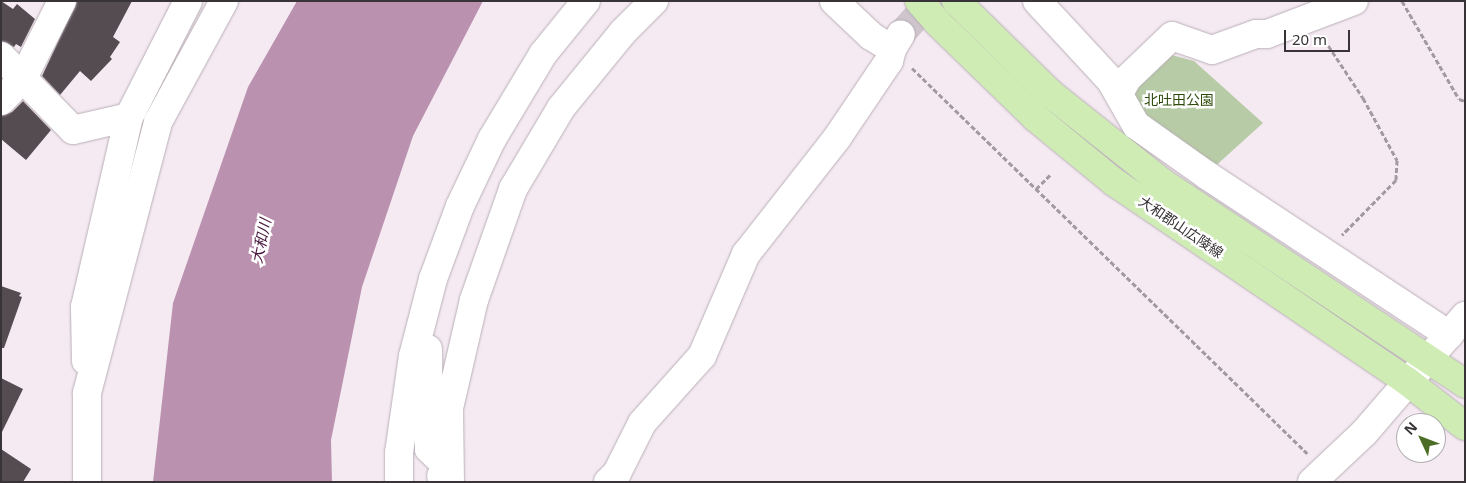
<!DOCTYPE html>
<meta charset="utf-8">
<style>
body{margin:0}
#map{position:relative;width:1466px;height:483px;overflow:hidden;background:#f5eaf2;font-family:"Noto Sans","Noto Sans JP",sans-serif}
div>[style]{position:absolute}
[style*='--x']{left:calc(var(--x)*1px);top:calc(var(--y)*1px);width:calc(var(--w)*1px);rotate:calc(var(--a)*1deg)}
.green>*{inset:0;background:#b7cba6}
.water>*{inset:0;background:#ba92b0}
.building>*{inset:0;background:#554c52}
.minor-tunnel>*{height:28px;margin-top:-14px;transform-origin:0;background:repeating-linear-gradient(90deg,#cfc5cc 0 28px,transparent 0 42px)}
.path>*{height:3px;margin-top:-1.5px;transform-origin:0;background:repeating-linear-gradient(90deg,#a29aa0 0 5px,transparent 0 7.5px)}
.roads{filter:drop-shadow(0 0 1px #b9afb6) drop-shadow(0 0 1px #b9afb6)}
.minor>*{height:28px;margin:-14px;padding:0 14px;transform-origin:14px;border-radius:14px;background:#fff}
.major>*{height:28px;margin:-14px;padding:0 14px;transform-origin:14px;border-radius:14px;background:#d0ecb5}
span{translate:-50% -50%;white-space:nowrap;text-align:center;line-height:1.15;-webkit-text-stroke:5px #fff;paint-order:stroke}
.park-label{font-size:14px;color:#2f4b0b}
.street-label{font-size:14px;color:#373336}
.water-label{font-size:15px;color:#47163e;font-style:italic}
.frame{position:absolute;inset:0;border:2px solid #373336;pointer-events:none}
.north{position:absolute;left:1396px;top:413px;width:50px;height:50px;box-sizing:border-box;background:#fff;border:1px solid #afadaf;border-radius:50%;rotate:313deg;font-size:14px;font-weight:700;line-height:20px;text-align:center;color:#373336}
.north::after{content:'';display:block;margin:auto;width:18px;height:22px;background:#4b6d25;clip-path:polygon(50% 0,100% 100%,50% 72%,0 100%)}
.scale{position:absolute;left:1284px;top:30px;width:66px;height:22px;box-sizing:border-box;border:2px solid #373336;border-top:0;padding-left:6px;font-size:15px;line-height:18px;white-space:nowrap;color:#373336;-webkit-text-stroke:4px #fff;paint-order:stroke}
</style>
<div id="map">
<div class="green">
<i style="clip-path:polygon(1164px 53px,1194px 61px,1263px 123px,1211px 170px,1145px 123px,1131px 85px)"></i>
</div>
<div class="water">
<i style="clip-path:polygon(297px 1px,483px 1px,413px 136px,362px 287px,331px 440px,332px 482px,153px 482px,173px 303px,248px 87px)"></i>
</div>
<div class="building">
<i style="clip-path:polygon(1px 1px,13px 9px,17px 4px,35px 19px,21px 47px,16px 44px,14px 47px,1px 41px)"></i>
<i style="clip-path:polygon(77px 1px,132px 1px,113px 37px,120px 42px,110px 57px,112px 59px,91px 81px,80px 71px,60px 95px,42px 76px)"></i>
<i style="clip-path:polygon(23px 101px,51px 130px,26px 160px,1px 139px,1px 116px,12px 112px)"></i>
<i style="clip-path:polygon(1px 286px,21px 293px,19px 296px,22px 297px,4px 348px,1px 348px)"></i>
<i style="clip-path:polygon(1px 378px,23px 389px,1px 434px)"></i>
<i style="clip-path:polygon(1px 449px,31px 469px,23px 482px,1px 482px)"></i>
</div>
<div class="minor-tunnel">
<i style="--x:901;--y:34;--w:45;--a:-47.7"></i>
</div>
<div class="path">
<i style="--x:1402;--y:1;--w:113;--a:59.8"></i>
<i style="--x:1459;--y:99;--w:6;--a:18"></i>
<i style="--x:1324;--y:39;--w:71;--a:56.5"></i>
<i style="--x:1363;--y:98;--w:71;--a:61.3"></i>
<i style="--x:1397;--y:160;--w:20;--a:93"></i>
<i style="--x:1396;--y:180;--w:77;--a:134.5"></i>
<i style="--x:912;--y:68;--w:552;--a:44.27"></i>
<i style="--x:1036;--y:189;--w:21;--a:-45"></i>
</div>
<div class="roads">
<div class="minor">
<i style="--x:834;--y:1;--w:51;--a:43.4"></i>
<i style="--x:871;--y:36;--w:25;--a:32"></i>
<i style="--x:1037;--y:1;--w:109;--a:47.2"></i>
<i style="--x:1111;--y:81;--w:51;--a:60.4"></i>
<i style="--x:1136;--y:125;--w:88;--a:35.3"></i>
<i style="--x:1208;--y:176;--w:289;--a:33.4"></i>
<i style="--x:1;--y:56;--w:103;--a:45.8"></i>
<i style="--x:73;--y:130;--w:57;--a:-13.1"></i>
<i style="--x:1119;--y:94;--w:17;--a:-62"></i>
<i style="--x:1127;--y:79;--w:62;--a:-43.7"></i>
<i style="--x:1172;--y:36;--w:42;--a:19.3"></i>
<i style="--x:1212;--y:50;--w:47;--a:-20"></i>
<i style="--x:1256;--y:34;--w:11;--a:0"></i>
<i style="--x:1267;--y:34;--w:93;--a:-20.8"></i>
<i style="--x:1;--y:101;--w:32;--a:-46"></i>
<i style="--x:23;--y:78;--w:86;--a:-63.1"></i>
<i style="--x:428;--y:349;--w:100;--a:89.4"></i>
<i style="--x:429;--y:449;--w:28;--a:44"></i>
<i style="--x:449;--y:468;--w:11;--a:135"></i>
<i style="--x:86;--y:361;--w:54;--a:-91.1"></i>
<i style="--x:85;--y:307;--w:195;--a:-77"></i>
<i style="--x:129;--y:117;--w:130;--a:-63"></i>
<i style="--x:87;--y:482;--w:89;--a:-90"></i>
<i style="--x:87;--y:393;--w:280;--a:-75.3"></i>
<i style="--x:158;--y:122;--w:138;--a:-61.4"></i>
<i style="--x:399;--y:482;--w:29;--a:-90"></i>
<i style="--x:399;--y:453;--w:98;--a:-81.8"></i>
<i style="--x:413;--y:356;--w:80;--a:-75.4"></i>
<i style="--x:433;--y:279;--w:78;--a:-69.7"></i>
<i style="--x:460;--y:206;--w:74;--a:-64.5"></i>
<i style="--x:492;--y:139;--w:99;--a:-59"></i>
<i style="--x:543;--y:54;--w:68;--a:-50.9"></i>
<i style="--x:450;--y:482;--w:74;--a:-90.8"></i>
<i style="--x:449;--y:408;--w:111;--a:-77"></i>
<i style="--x:474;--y:300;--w:118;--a:-70.6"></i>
<i style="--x:513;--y:189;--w:94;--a:-59.3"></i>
<i style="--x:561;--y:108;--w:98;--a:-50.8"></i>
<i style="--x:623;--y:32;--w:44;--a:-45"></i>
<i style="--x:608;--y:482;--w:13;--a:-45"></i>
<i style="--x:617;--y:473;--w:56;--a:-63.4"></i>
<i style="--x:642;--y:423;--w:90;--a:-48.2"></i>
<i style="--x:702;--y:356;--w:111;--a:-66.7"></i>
<i style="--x:746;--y:254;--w:147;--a:-51.9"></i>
<i style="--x:837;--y:138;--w:93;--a:-56"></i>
<i style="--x:889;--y:61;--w:12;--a:-76"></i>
<i style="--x:892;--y:49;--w:17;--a:-59"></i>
<i style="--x:1312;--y:482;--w:71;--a:-43.3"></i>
<i style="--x:1364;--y:433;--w:155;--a:-49.2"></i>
</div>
<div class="major">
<i style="--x:919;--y:1;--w:29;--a:49"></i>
<i style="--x:938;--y:23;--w:136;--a:44.1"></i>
<i style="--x:1036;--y:118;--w:101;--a:39.4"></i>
<i style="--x:1114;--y:182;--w:356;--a:34.2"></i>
<i style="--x:1408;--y:382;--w:72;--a:37.7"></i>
<i style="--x:956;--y:1;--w:133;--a:44.4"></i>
<i style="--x:1051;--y:94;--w:143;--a:38.5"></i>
<i style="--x:1163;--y:183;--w:363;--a:33.6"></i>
</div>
</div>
<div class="park-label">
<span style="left:1179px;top:100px">北吐田公園</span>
</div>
<div class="street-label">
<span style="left:1181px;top:227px;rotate:34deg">大和郡山広陵線</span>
</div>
<div class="water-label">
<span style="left:261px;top:241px;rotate:-78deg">大和川</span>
</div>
<div class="frame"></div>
<div class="north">N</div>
<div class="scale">20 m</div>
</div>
